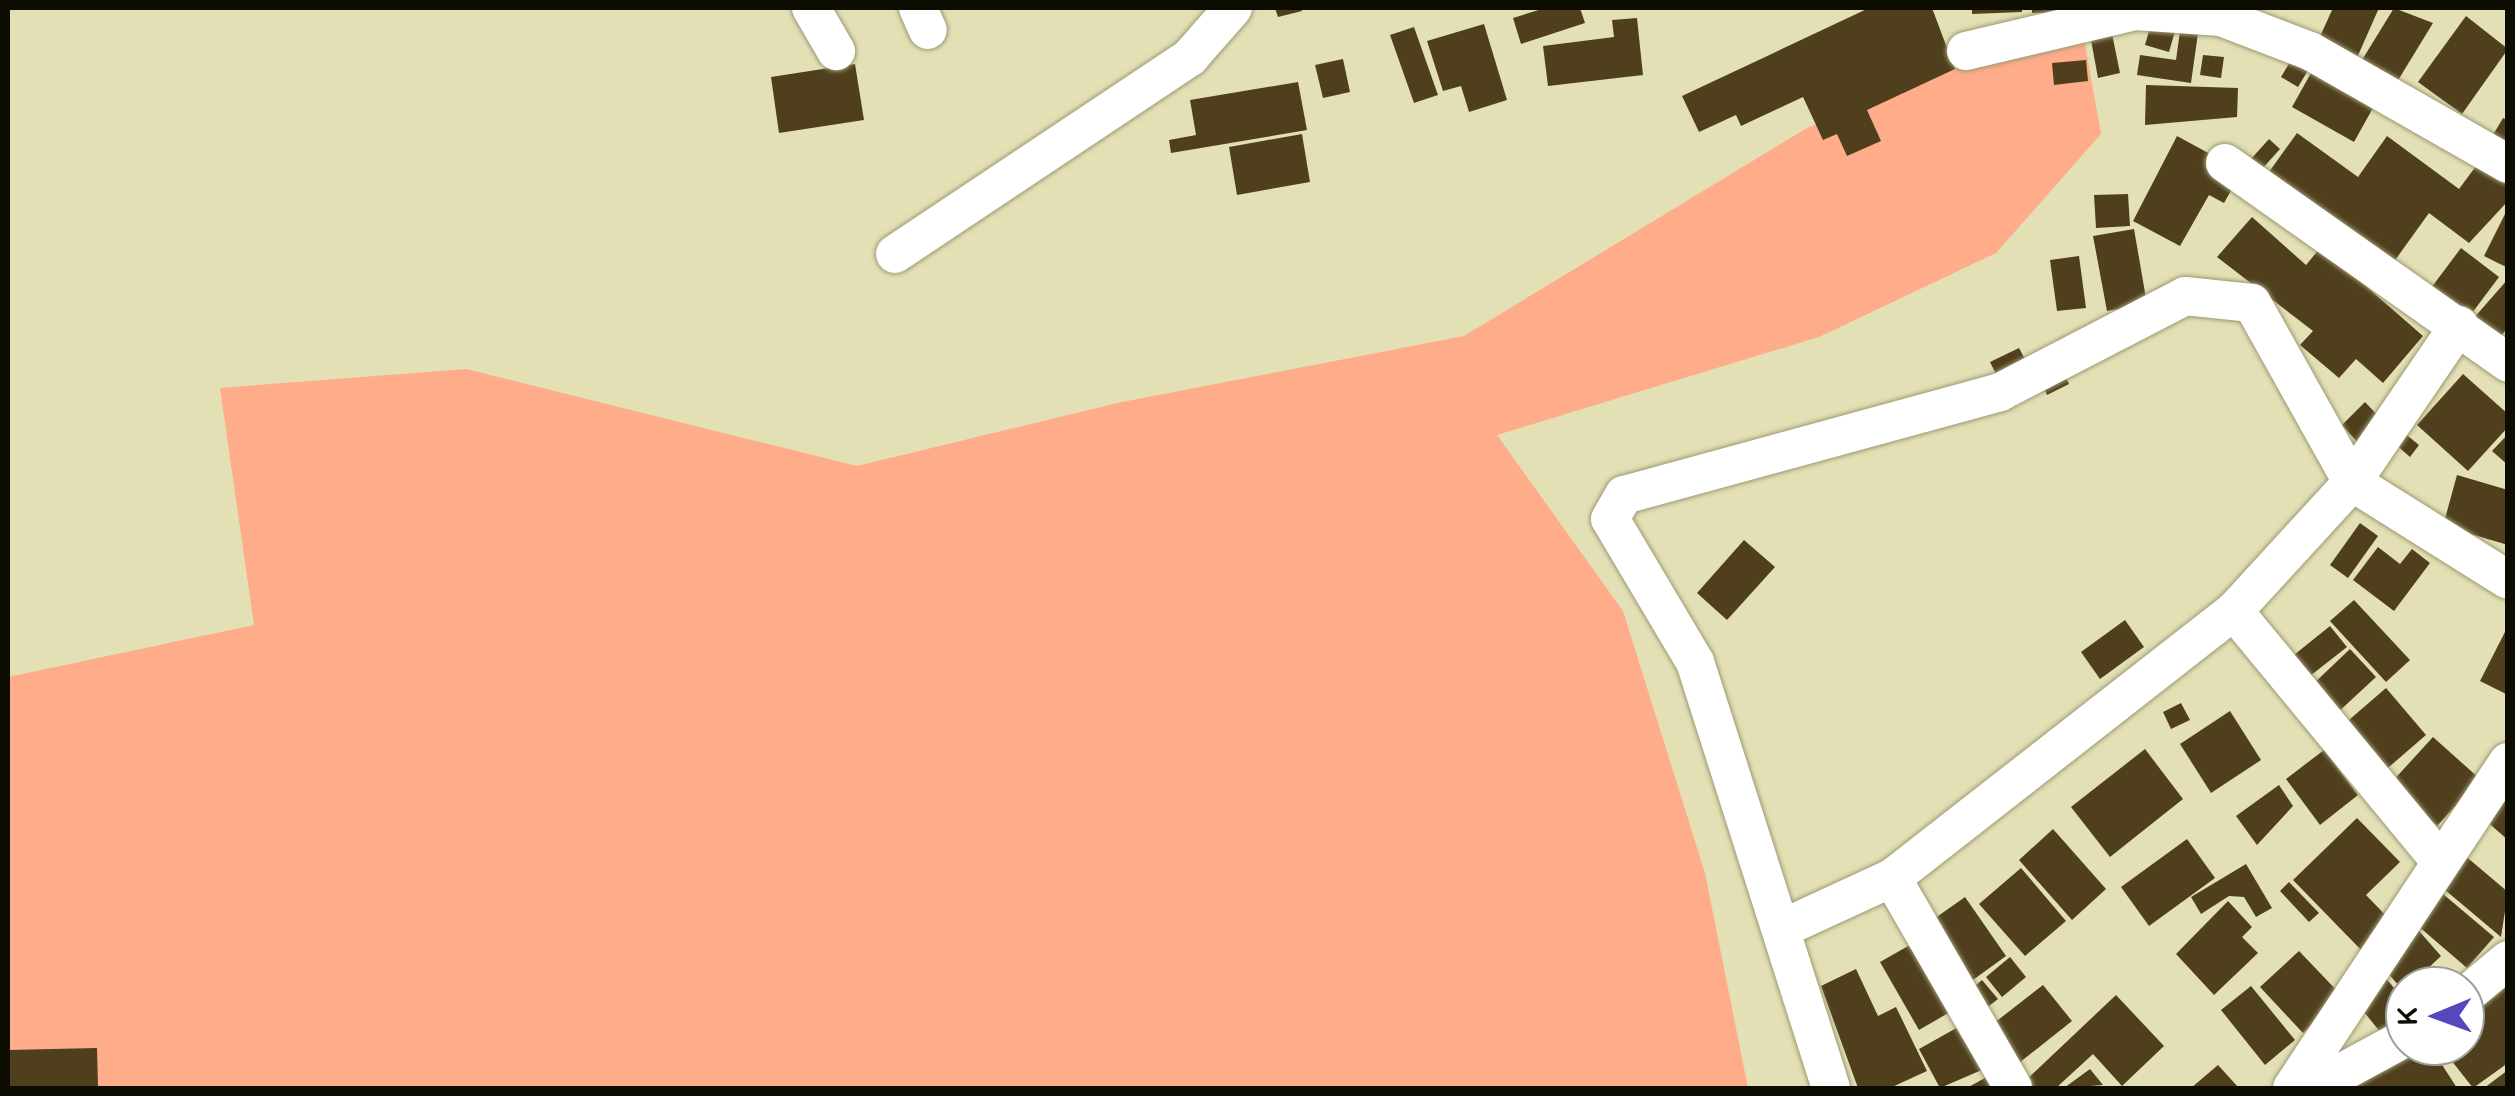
<!DOCTYPE html>
<style>
body{margin:0}
#map{position:relative;width:2515px;height:1096px;overflow:hidden;background:#e4e0b6;font-family:Quicksand,sans-serif}
div>[style]{position:absolute}
[style*='--x']{left:calc(var(--x)*1px);top:calc(var(--y)*1px);width:calc(var(--w)*1px);rotate:calc(var(--a)*1deg)}
.green>*{inset:0;background:#ffac8a}
.building>*{inset:0;background:#503f1d}
.roads{filter:drop-shadow(0 0 2px #9c9971) drop-shadow(0 0 2px #9c9971)}
.minor>*{height:38px;margin:-19px;padding:0 19px;transform-origin:19px;border-radius:19px;background:#fff}
span{translate:-50% -50%;white-space:nowrap;text-align:center;line-height:1.15;-webkit-text-stroke:10px #fff;paint-order:stroke}
.frame{position:absolute;inset:0;border:10px solid #0d0c01;pointer-events:none}
.north{position:absolute;left:2385px;top:966px;width:100px;height:100px;box-sizing:border-box;background:#fff;border:2px solid #9e9e99;border-radius:50%;rotate:269deg;font-size:28px;font-weight:700;line-height:40px;text-align:center;color:#0d0c01}
.north::after{content:'';display:block;margin:auto;width:35px;height:45px;background:#5747bf;clip-path:polygon(50% 0,100% 100%,50% 72%,0 100%)}
</style>
<div id="map">
<div class="green">
<i style="clip-path:polygon(2080px 16px,2101px 134px,1996px 253px,1819px 337px,1497px 435px,1623px 611px,1705px 873px,1748px 1088px,8px 1088px,8px 677px,254px 625px,220px 388px,466px 369px,857px 466px,1122px 402px,1464px 336px,1807px 128px)"></i>
</div>
<div class="building">
<i style="clip-path:polygon(1275px 8px,1301px 8px,1302px 11px,1278px 17px)"></i>
<i style="clip-path:polygon(1545px 8px,1580px 8px,1585px 23px,1521px 44px,1513px 18px)"></i>
<i style="clip-path:polygon(1869px 8px,1932px 8px,1955px 69px,1867px 110px,1881px 141px,1847px 156px,1837px 134px,1823px 140px,1803px 97px,1741px 126px,1736px 115px,1699px 132px,1682px 96px)"></i>
<i style="clip-path:polygon(1972px 8px,2022px 8px,2022px 12px,1972px 14px)"></i>
<i style="clip-path:polygon(2032px 8px,2076px 8px,2076px 12px,2032px 13px)"></i>
<i style="clip-path:polygon(2333px 8px,2379px 8px,2356px 60px,2317px 43px)"></i>
<i style="clip-path:polygon(2394px 8px,2433px 23px,2397px 82px,2362px 60px)"></i>
<i style="clip-path:polygon(2466px 16px,2508px 49px,2462px 114px,2418px 82px)"></i>
<i style="clip-path:polygon(2153px 17px,2177px 24px,2169px 52px,2145px 45px)"></i>
<i style="clip-path:polygon(2182px 17px,2200px 19px,2191px 83px,2137px 75px,2140px 55px,2176px 60px)"></i>
<i style="clip-path:polygon(1637px 18px,1643px 75px,1548px 86px,1543px 46px,1614px 37px,1612px 20px)"></i>
<i style="clip-path:polygon(1484px 24px,1507px 100px,1469px 112px,1461px 86px,1443px 91px,1427px 41px)"></i>
<i style="clip-path:polygon(2110px 24px,2120px 73px,2098px 78px,2089px 29px)"></i>
<i style="clip-path:polygon(1414px 27px,1438px 95px,1414px 103px,1390px 35px)"></i>
<i style="clip-path:polygon(2296px 52px,2313px 62px,2298px 87px,2281px 77px)"></i>
<i style="clip-path:polygon(2203px 55px,2224px 57px,2221px 78px,2200px 75px)"></i>
<i style="clip-path:polygon(1343px 59px,1350px 92px,1323px 98px,1315px 65px)"></i>
<i style="clip-path:polygon(2086px 60px,2088px 81px,2054px 85px,2052px 63px)"></i>
<i style="clip-path:polygon(855px 64px,864px 120px,779px 133px,771px 77px)"></i>
<i style="clip-path:polygon(2316px 64px,2378px 99px,2354px 142px,2292px 107px)"></i>
<i style="clip-path:polygon(1298px 82px,1307px 130px,1171px 153px,1169px 140px,1196px 135px,1190px 100px)"></i>
<i style="clip-path:polygon(2146px 85px,2238px 88px,2237px 117px,2145px 125px)"></i>
<i style="clip-path:polygon(2503px 118px,2508px 120px,2504px 147px,2490px 140px)"></i>
<i style="clip-path:polygon(2297px 133px,2358px 177px,2387px 136px,2459px 189px,2482px 158px,2508px 177px,2508px 201px,2469px 243px,2429px 213px,2393px 263px,2269px 172px)"></i>
<i style="clip-path:polygon(1302px 134px,1310px 182px,1237px 195px,1229px 147px)"></i>
<i style="clip-path:polygon(2177px 136px,2212px 155px,2206px 167px,2236px 182px,2224px 203px,2209px 195px,2180px 246px,2133px 221px)"></i>
<i style="clip-path:polygon(2269px 139px,2280px 149px,2262px 169px,2251px 159px)"></i>
<i style="clip-path:polygon(2128px 194px,2130px 226px,2096px 228px,2094px 195px)"></i>
<i style="clip-path:polygon(2508px 208px,2508px 268px,2484px 256px)"></i>
<i style="clip-path:polygon(2252px 217px,2306px 265px,2321px 247px,2423px 336px,2383px 383px,2356px 359px,2339px 378px,2300px 345px,2313px 331px,2217px 257px)"></i>
<i style="clip-path:polygon(2134px 229px,2147px 304px,2107px 311px,2093px 236px)"></i>
<i style="clip-path:polygon(2461px 248px,2499px 277px,2469px 317px,2431px 288px)"></i>
<i style="clip-path:polygon(2079px 256px,2086px 308px,2057px 311px,2050px 260px)"></i>
<i style="clip-path:polygon(2508px 279px,2508px 328px,2497px 340px,2473px 319px)"></i>
<i style="clip-path:polygon(2019px 348px,2028px 365px,1999px 380px,1990px 362px)"></i>
<i style="clip-path:polygon(2061px 367px,2069px 384px,2047px 395px,2040px 379px)"></i>
<i style="clip-path:polygon(2463px 374px,2508px 414px,2508px 427px,2468px 471px,2417px 425px)"></i>
<i style="clip-path:polygon(2365px 402px,2382px 420px,2358px 443px,2342px 425px)"></i>
<i style="clip-path:polygon(2403px 432px,2419px 445px,2410px 457px,2394px 443px)"></i>
<i style="clip-path:polygon(2508px 434px,2508px 465px,2492px 451px)"></i>
<i style="clip-path:polygon(2457px 475px,2508px 490px,2508px 545px,2443px 526px)"></i>
<i style="clip-path:polygon(2360px 523px,2378px 536px,2348px 578px,2330px 565px)"></i>
<i style="clip-path:polygon(1744px 540px,1775px 567px,1727px 620px,1697px 593px)"></i>
<i style="clip-path:polygon(2378px 547px,2400px 564px,2412px 549px,2430px 563px,2394px 611px,2353px 580px)"></i>
<i style="clip-path:polygon(2354px 600px,2410px 660px,2386px 682px,2330px 621px)"></i>
<i style="clip-path:polygon(2125px 620px,2144px 647px,2100px 679px,2081px 652px)"></i>
<i style="clip-path:polygon(2330px 626px,2347px 647px,2310px 676px,2294px 655px)"></i>
<i style="clip-path:polygon(2508px 626px,2508px 695px,2480px 681px)"></i>
<i style="clip-path:polygon(2350px 649px,2376px 677px,2335px 715px,2309px 688px)"></i>
<i style="clip-path:polygon(2386px 688px,2426px 735px,2382px 773px,2342px 726px)"></i>
<i style="clip-path:polygon(2181px 703px,2190px 720px,2171px 729px,2163px 712px)"></i>
<i style="clip-path:polygon(2230px 711px,2261px 760px,2211px 793px,2180px 744px)"></i>
<i style="clip-path:polygon(2433px 737px,2480px 779px,2437px 826px,2390px 784px)"></i>
<i style="clip-path:polygon(2145px 749px,2183px 799px,2110px 857px,2071px 807px)"></i>
<i style="clip-path:polygon(2324px 750px,2358px 795px,2320px 825px,2286px 779px)"></i>
<i style="clip-path:polygon(2279px 785px,2293px 806px,2257px 845px,2236px 816px)"></i>
<i style="clip-path:polygon(2508px 792px,2508px 840px,2484px 819px)"></i>
<i style="clip-path:polygon(2357px 818px,2400px 862px,2366px 895px,2396px 926px,2366px 955px,2293px 880px)"></i>
<i style="clip-path:polygon(2053px 829px,2106px 889px,2072px 920px,2019px 860px)"></i>
<i style="clip-path:polygon(2187px 839px,2215px 878px,2149px 926px,2121px 887px)"></i>
<i style="clip-path:polygon(2463px 854px,2508px 892px,2501px 937px,2438px 884px)"></i>
<i style="clip-path:polygon(2246px 864px,2272px 908px,2256px 917px,2244px 897px,2229px 896px,2201px 914px,2191px 897px)"></i>
<i style="clip-path:polygon(2021px 868px,2066px 921px,2025px 956px,1979px 904px)"></i>
<i style="clip-path:polygon(2289px 882px,2319px 913px,2309px 922px,2280px 891px)"></i>
<i style="clip-path:polygon(2443px 894px,2494px 937px,2467px 968px,2417px 925px)"></i>
<i style="clip-path:polygon(1965px 897px,2006px 956px,1966px 985px,1924px 926px)"></i>
<i style="clip-path:polygon(2228px 901px,2252px 927px,2242px 937px,2258px 953px,2214px 995px,2176px 954px)"></i>
<i style="clip-path:polygon(2419px 931px,2441px 956px,2422px 974px,2432px 986px,2405px 993px,2381px 965px)"></i>
<i style="clip-path:polygon(1917px 941px,1957px 1008px,1919px 1030px,1880px 962px)"></i>
<i style="clip-path:polygon(2299px 951px,2342px 996px,2303px 1033px,2260px 987px)"></i>
<i style="clip-path:polygon(2010px 957px,2026px 977px,2002px 997px,1986px 977px)"></i>
<i style="clip-path:polygon(1856px 969px,1878px 1016px,1896px 1007px,1927px 1071px,1890px 1088px,1858px 1088px,1821px 986px)"></i>
<i style="clip-path:polygon(2508px 970px,2508px 1063px,2473px 1088px,2440px 1046px,2465px 1046px,2465px 1003px)"></i>
<i style="clip-path:polygon(2384px 976px,2405px 1001px,2405px 1023px,2386px 1039px,2355px 1001px)"></i>
<i style="clip-path:polygon(1982px 980px,1998px 999px,1980px 1013px,1965px 995px)"></i>
<i style="clip-path:polygon(2043px 985px,2072px 1021px,2019px 1063px,1989px 1027px)"></i>
<i style="clip-path:polygon(2251px 986px,2295px 1040px,2265px 1065px,2221px 1010px)"></i>
<i style="clip-path:polygon(2116px 995px,2164px 1046px,2122px 1086px,2093px 1054px,2056px 1088px,2033px 1088px,2025px 1081px)"></i>
<i style="clip-path:polygon(1960px 1026px,1984px 1069px,1940px 1088px,1919px 1049px)"></i>
<i style="clip-path:polygon(2412px 1046px,2430px 1046px,2457px 1088px,2341px 1088px)"></i>
<i style="clip-path:polygon(97px 1048px,98px 1088px,8px 1088px,8px 1050px)"></i>
<i style="clip-path:polygon(2218px 1065px,2239px 1088px,2191px 1088px)"></i>
<i style="clip-path:polygon(2090px 1069px,2103px 1085px,2064px 1088px)"></i>
<i style="clip-path:polygon(1999px 1070px,2009px 1088px,1967px 1088px)"></i>
<i style="clip-path:polygon(2508px 1070px,2508px 1088px,2484px 1088px)"></i>
</div>
<div class="roads">
<div class="minor">
<i style="--x:811;--y:8;--w:50;--a:59.8"></i>
<i style="--x:918;--y:8;--w:24;--a:66"></i>
<i style="--x:1966;--y:51;--w:174;--a:-13.3"></i>
<i style="--x:2135;--y:11;--w:86;--a:4"></i>
<i style="--x:2221;--y:17;--w:95;--a:20.9"></i>
<i style="--x:2310;--y:51;--w:228;--a:29.7"></i>
<i style="--x:2225;--y:163;--w:347;--a:35.2"></i>
<i style="--x:895;--y:254;--w:355;--a:-33.7"></i>
<i style="--x:1190;--y:57;--w:65;--a:-48.7"></i>
<i style="--x:2234;--y:611;--w:319;--a:50.5"></i>
<i style="--x:1892;--y:878;--w:242;--a:60"></i>
<i style="--x:1781;--y:929;--w:122;--a:-24.7"></i>
<i style="--x:1892;--y:878;--w:434;--a:-38"></i>
<i style="--x:2234;--y:611;--w:175;--a:-47.5"></i>
<i style="--x:2352;--y:482;--w:190;--a:-55.7"></i>
<i style="--x:2465;--y:996;--w:56;--a:-39.9"></i>
<i style="--x:1831;--y:1088;--w:447;--a:-107.7"></i>
<i style="--x:1695;--y:662;--w:166;--a:-120.7"></i>
<i style="--x:1610;--y:519;--w:28;--a:-60"></i>
<i style="--x:1624;--y:495;--w:390;--a:-15.3"></i>
<i style="--x:2000;--y:392;--w:208;--a:-27.4"></i>
<i style="--x:2185;--y:296;--w:67;--a:6"></i>
<i style="--x:2252;--y:303;--w:205;--a:60.8"></i>
<i style="--x:2352;--y:482;--w:184;--a:32.1"></i>
<i style="--x:2292;--y:1088;--w:391;--a:-56.5"></i>
<i style="--x:2313;--y:1088;--w:105;--a:-28.5"></i>
</div>
</div>
<div class="frame"></div>
<div class="north">K</div>
</div>
